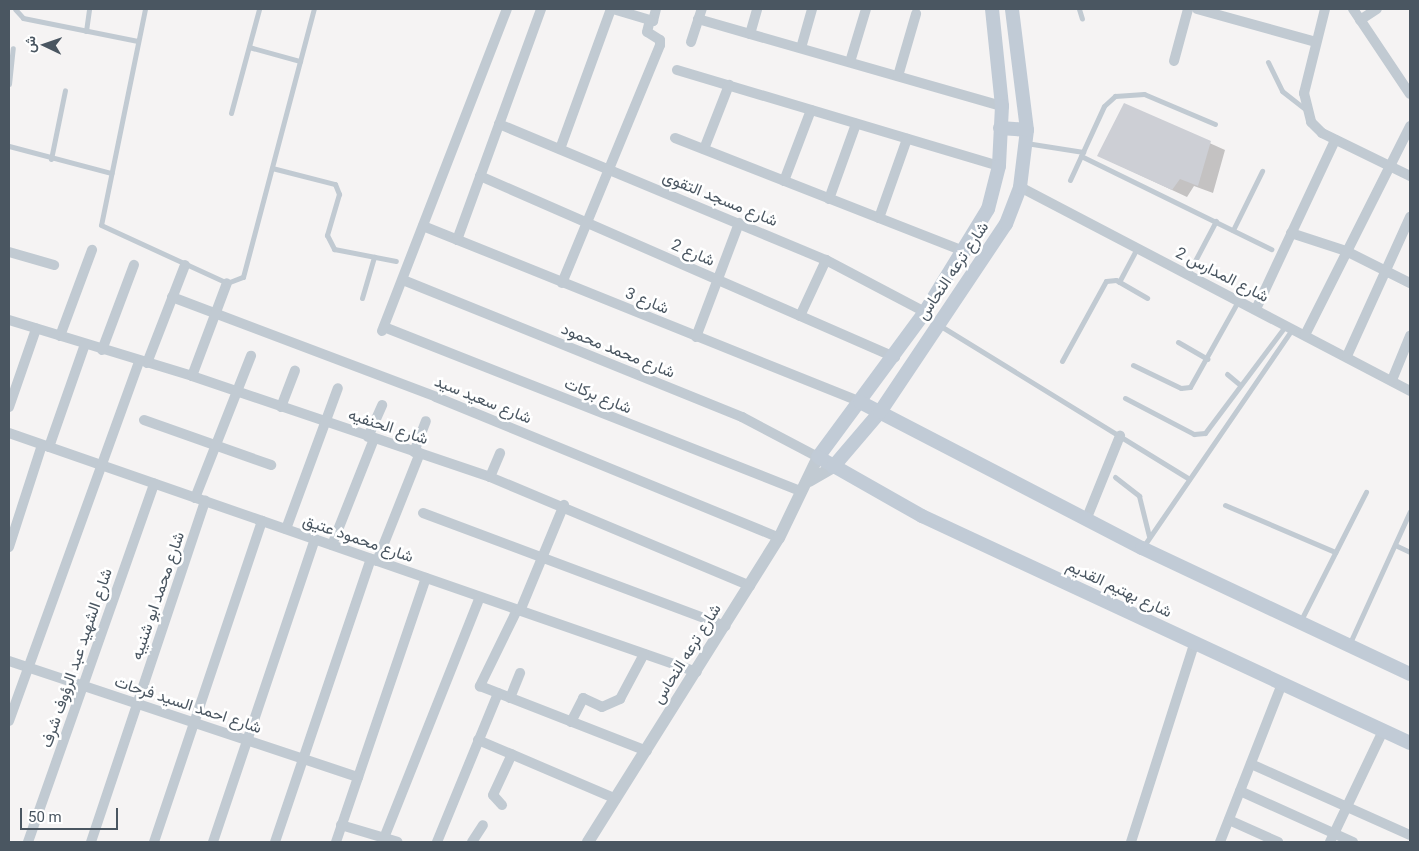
<!DOCTYPE html>
<meta charset="utf-8">
<style>
body{margin:0}
#map{position:relative;width:1419px;height:851px;overflow:hidden;background:#f5f3f3;font-family:Roboto,Vazirmatn,sans-serif}
div>[style]{position:absolute}
[style*='--x']{left:calc(var(--x)*1px);top:calc(var(--y)*1px);width:calc(var(--w)*1px);rotate:calc(var(--a)*1deg)}
.shadow>*{inset:0;background:#0003}
.building>*{inset:0;background:#cdcfd5}
.service>*{height:5px;margin:-2.5px;padding:0 2.5px;transform-origin:2.5px;border-radius:2.5px;background:#c1cad2}
.minor>*{height:10px;margin:-5px;padding:0 5px;transform-origin:5px;border-radius:5px;background:#c1cad2}
.tertiary>*{height:12px;margin:-6px;padding:0 6px;transform-origin:6px;border-radius:6px;background:#c1cad2}
.secondary>*{height:14px;margin:-7px;padding:0 7px;transform-origin:7px;border-radius:7px;background:#c1cbd6}
span{translate:-50% -50%;white-space:nowrap;text-align:center;line-height:1.15;-webkit-text-stroke:5px #fff;paint-order:stroke}
.street-label{font-size:16px;color:#4a5661}
.frame{position:absolute;inset:0;border:10px solid #4a5661;pointer-events:none}
.north{position:absolute;left:20px;top:20px;width:50px;height:50px;-webkit-text-stroke:4px #fff;paint-order:stroke;rotate:273deg;font-size:14px;font-weight:700;line-height:20px;text-align:center;color:#4a5661}
.north::after{content:'';display:block;margin:auto;width:18px;height:22px;background:#4a5661;clip-path:polygon(50% 0,100% 100%,50% 72%,0 100%)}
.scale{position:absolute;left:20px;top:808px;width:98px;height:22px;box-sizing:border-box;border:2px solid #4a5661;border-top:0;padding-left:6px;font-size:15px;line-height:18px;white-space:nowrap;color:#4a5661;-webkit-text-stroke:4px #fff;paint-order:stroke}
</style>
<div id="map">
<div class="shadow">
<i style="clip-path:polygon(1125px 105px,1225px 150px,1213px 193px,1194px 186px,1187px 197px,1099px 156px)"></i>
</div>
<div class="building">
<i style="clip-path:polygon(1124px 103px,1211px 141px,1198px 186px,1180px 179px,1172px 190px,1097px 156px)"></i>
</div>
<div class="service">
<i style="--x:15;--y:9;--w:12;--a:48"></i>
<i style="--x:23;--y:18;--w:117;--a:11.3"></i>
<i style="--x:145;--y:9;--w:220;--a:101.5"></i>
<i style="--x:101;--y:225;--w:139;--a:24.7"></i>
<i style="--x:227;--y:283;--w:17;--a:-21"></i>
<i style="--x:243;--y:277;--w:277;--a:-75.2"></i>
<i style="--x:1079;--y:9;--w:10;--a:73"></i>
<i style="--x:86;--y:31;--w:22;--a:-82"></i>
<i style="--x:249;--y:47;--w:53;--a:15.4"></i>
<i style="--x:1268;--y:62;--w:32;--a:64"></i>
<i style="--x:1282;--y:91;--w:29;--a:38"></i>
<i style="--x:9;--y:84;--w:36;--a:-84"></i>
<i style="--x:231;--y:113;--w:108;--a:-74.9"></i>
<i style="--x:1026;--y:143;--w:58;--a:9"></i>
<i style="--x:9;--y:146;--w:106;--a:14.8"></i>
<i style="--x:1081;--y:156;--w:212;--a:26.1"></i>
<i style="--x:51;--y:159;--w:70;--a:-78.5"></i>
<i style="--x:272;--y:168;--w:65;--a:14.3"></i>
<i style="--x:335;--y:184;--w:11;--a:68"></i>
<i style="--x:339;--y:194;--w:43;--a:106.3"></i>
<i style="--x:327;--y:235;--w:16;--a:63"></i>
<i style="--x:334;--y:249;--w:63;--a:11"></i>
<i style="--x:1070;--y:180;--w:81;--a:-65.3"></i>
<i style="--x:1104;--y:106;--w:15;--a:-42"></i>
<i style="--x:1115;--y:96;--w:29;--a:-4"></i>
<i style="--x:1144;--y:94;--w:77;--a:22.9"></i>
<i style="--x:1233;--y:230;--w:66;--a:-63.8"></i>
<i style="--x:1188;--y:274;--w:60;--a:-62.2"></i>
<i style="--x:1119;--y:282;--w:38;--a:-62"></i>
<i style="--x:362;--y:298;--w:43;--a:-73.7"></i>
<i style="--x:939;--y:325;--w:292;--a:31.6"></i>
<i style="--x:1178;--y:342;--w:34;--a:30"></i>
<i style="--x:1062;--y:361;--w:91;--a:-61.2"></i>
<i style="--x:1106;--y:281;--w:10;--a:-6"></i>
<i style="--x:1116;--y:280;--w:36;--a:30"></i>
<i style="--x:1133;--y:365;--w:53;--a:25.6"></i>
<i style="--x:1181;--y:388;--w:9;--a:-6"></i>
<i style="--x:1190;--y:387;--w:98;--a:-60.8"></i>
<i style="--x:1227;--y:374;--w:17;--a:40"></i>
<i style="--x:1125;--y:398;--w:78;--a:27.6"></i>
<i style="--x:1194;--y:434;--w:11;--a:-5"></i>
<i style="--x:1205;--y:433;--w:135;--a:-53.1"></i>
<i style="--x:1115;--y:477;--w:31;--a:38"></i>
<i style="--x:1139;--y:496;--w:41;--a:76"></i>
<i style="--x:1225;--y:505;--w:120;--a:23.1"></i>
<i style="--x:1395;--y:545;--w:17;--a:25"></i>
<i style="--x:1143;--y:547;--w:264;--a:-55.6"></i>
<i style="--x:1300;--y:622;--w:146;--a:-63.1"></i>
<i style="--x:1349;--y:645;--w:147;--a:-65.5"></i>
</div>
<div class="minor">
<i style="--x:613;--y:9;--w:42;--a:16.7"></i>
<i style="--x:653;--y:21;--w:12;--a:-76"></i>
<i style="--x:1197;--y:9;--w:123;--a:15.5"></i>
<i style="--x:1325;--y:9;--w:87;--a:104"></i>
<i style="--x:1304;--y:93;--w:30;--a:76"></i>
<i style="--x:1311;--y:122;--w:16;--a:45"></i>
<i style="--x:1322;--y:133;--w:98;--a:26"></i>
<i style="--x:1353;--y:9;--w:102;--a:56.2"></i>
<i style="--x:698;--y:19;--w:316;--a:16"></i>
<i style="--x:1360;--y:20;--w:20;--a:-33"></i>
<i style="--x:750;--y:34;--w:26;--a:-74"></i>
<i style="--x:691;--y:42;--w:35;--a:-72"></i>
<i style="--x:801;--y:48;--w:41;--a:-74.2"></i>
<i style="--x:1174;--y:61;--w:54;--a:-74.9"></i>
<i style="--x:850;--y:62;--w:55;--a:-73.2"></i>
<i style="--x:677;--y:70;--w:336;--a:16.6"></i>
<i style="--x:898;--y:76;--w:65;--a:-73.8"></i>
<i style="--x:499;--y:124;--w:354;--a:22.6"></i>
<i style="--x:826;--y:260;--w:112;--a:27.7"></i>
<i style="--x:675;--y:138;--w:313;--a:21.4"></i>
<i style="--x:560;--y:149;--w:149;--a:-70"></i>
<i style="--x:704;--y:149;--w:69;--a:-68.7"></i>
<i style="--x:480;--y:176;--w:453;--a:23.6"></i>
<i style="--x:784;--y:181;--w:76;--a:-69.2"></i>
<i style="--x:1020;--y:187;--w:440;--a:27.6"></i>
<i style="--x:829;--y:199;--w:80;--a:-70.2"></i>
<i style="--x:879;--y:218;--w:84;--a:-70.5"></i>
<i style="--x:423;--y:226;--w:471;--a:21.9"></i>
<i style="--x:1291;--y:233;--w:58;--a:18.1"></i>
<i style="--x:1346;--y:251;--w:72;--a:26.6"></i>
<i style="--x:457;--y:240;--w:246;--a:-70"></i>
<i style="--x:9;--y:252;--w:47;--a:16.1"></i>
<i style="--x:403;--y:280;--w:366;--a:22"></i>
<i style="--x:742;--y:417;--w:86;--a:27.8"></i>
<i style="--x:562;--y:283;--w:257;--a:-67.6"></i>
<i style="--x:660;--y:45;--w:5;--a:-90"></i>
<i style="--x:660;--y:40;--w:15;--a:-148"></i>
<i style="--x:647;--y:32;--w:12;--a:-76"></i>
<i style="--x:172;--y:297;--w:282;--a:20.7"></i>
<i style="--x:436;--y:397;--w:371;--a:22.3"></i>
<i style="--x:1256;--y:309;--w:187;--a:-64.9"></i>
<i style="--x:800;--y:316;--w:62;--a:-65.1"></i>
<i style="--x:9;--y:320;--w:191;--a:17"></i>
<i style="--x:192;--y:376;--w:315;--a:18.7"></i>
<i style="--x:490;--y:477;--w:282;--a:22.7"></i>
<i style="--x:384;--y:327;--w:449;--a:21.5"></i>
<i style="--x:382;--y:331;--w:345;--a:-68.8"></i>
<i style="--x:1305;--y:335;--w:234;--a:-63.3"></i>
<i style="--x:60;--y:336;--w:92;--a:-69.6"></i>
<i style="--x:696;--y:337;--w:122;--a:-69.3"></i>
<i style="--x:102;--y:350;--w:91;--a:-69.4"></i>
<i style="--x:1347;--y:356;--w:153;--a:-65.6"></i>
<i style="--x:147;--y:363;--w:105;--a:-68.8"></i>
<i style="--x:192;--y:376;--w:99;--a:-69.4"></i>
<i style="--x:1392;--y:380;--w:48;--a:-67.8"></i>
<i style="--x:9;--y:407;--w:83;--a:-70.9"></i>
<i style="--x:281;--y:407;--w:39;--a:-69"></i>
<i style="--x:144;--y:420;--w:135;--a:19.5"></i>
<i style="--x:9;--y:433;--w:728;--a:19.16"></i>
<i style="--x:368;--y:437;--w:35;--a:-66"></i>
<i style="--x:49;--y:447;--w:109;--a:-70.7"></i>
<i style="--x:414;--y:452;--w:33;--a:-69"></i>
<i style="--x:490;--y:477;--w:26;--a:-67"></i>
<i style="--x:195;--y:498;--w:153;--a:-68.5"></i>
<i style="--x:423;--y:513;--w:323;--a:20.5"></i>
<i style="--x:1086;--y:520;--w:91;--a:-68"></i>
<i style="--x:286;--y:529;--w:150;--a:-69.8"></i>
<i style="--x:332;--y:545;--w:114;--a:-68.4"></i>
<i style="--x:9;--y:547;--w:107;--a:-72.1"></i>
<i style="--x:377;--y:561;--w:116;--a:-68.3"></i>
<i style="--x:517;--y:610;--w:85;--a:116"></i>
<i style="--x:480;--y:686;--w:179;--a:21.3"></i>
<i style="--x:520;--y:611;--w:115;--a:-67.5"></i>
<i style="--x:9;--y:661;--w:368;--a:18.4"></i>
<i style="--x:510;--y:698;--w:27;--a:-68"></i>
<i style="--x:9;--y:721;--w:383;--a:-70.1"></i>
<i style="--x:571;--y:722;--w:27;--a:-63"></i>
<i style="--x:583;--y:698;--w:21;--a:25"></i>
<i style="--x:602;--y:707;--w:20;--a:-24"></i>
<i style="--x:620;--y:699;--w:51;--a:-61.9"></i>
<i style="--x:478;--y:740;--w:150;--a:23.1"></i>
<i style="--x:1251;--y:764;--w:174;--a:24.1"></i>
<i style="--x:1240;--y:791;--w:124;--a:24.3"></i>
<i style="--x:502;--y:805;--w:13;--a:-132"></i>
<i style="--x:493;--y:795;--w:45;--a:-65.1"></i>
<i style="--x:1229;--y:820;--w:54;--a:24.2"></i>
<i style="--x:341;--y:825;--w:59;--a:16.6"></i>
<i style="--x:384;--y:838;--w:259;--a:-68.3"></i>
<i style="--x:28;--y:842;--w:380;--a:-70.6"></i>
<i style="--x:91;--y:842;--w:360;--a:-71.5"></i>
<i style="--x:154;--y:842;--w:339;--a:-71.4"></i>
<i style="--x:213;--y:842;--w:320;--a:-71.4"></i>
<i style="--x:275;--y:842;--w:299;--a:-71.3"></i>
<i style="--x:336;--y:842;--w:279;--a:-71.2"></i>
<i style="--x:437;--y:842;--w:161;--a:-67.7"></i>
<i style="--x:472;--y:842;--w:20;--a:-57"></i>
<i style="--x:1131;--y:842;--w:208;--a:-72.3"></i>
<i style="--x:1220;--y:842;--w:170;--a:-68.6"></i>
<i style="--x:1330;--y:842;--w:123;--a:-64.5"></i>
</div>
<div class="tertiary">
<i style="--x:809;--y:481;--w:28;--a:-30"></i>
<i style="--x:588;--y:842;--w:359;--a:-57.9"></i>
<i style="--x:779;--y:538;--w:90;--a:-64.3"></i>
</div>
<div class="secondary">
<i style="--x:992;--y:9;--w:98;--a:84.1"></i>
<i style="--x:1002;--y:106;--w:60;--a:92.9"></i>
<i style="--x:999;--y:166;--w:44;--a:104.3"></i>
<i style="--x:988;--y:209;--w:121;--a:121.5"></i>
<i style="--x:925;--y:312;--w:180;--a:126.4"></i>
<i style="--x:818;--y:457;--w:120;--a:29.6"></i>
<i style="--x:922;--y:516;--w:538;--a:24.95"></i>
<i style="--x:1000;--y:128;--w:27;--a:4"></i>
<i style="--x:860;--y:402;--w:318;--a:27.4"></i>
<i style="--x:1142;--y:548;--w:296;--a:25.2"></i>
<i style="--x:833;--y:467;--w:72;--a:-49.5"></i>
<i style="--x:880;--y:412;--w:226;--a:-56.2"></i>
<i style="--x:1006;--y:224;--w:40;--a:-69"></i>
<i style="--x:1020;--y:187;--w:57;--a:-83"></i>
<i style="--x:1027;--y:130;--w:122;--a:-97.1"></i>
</div>
<div class="street-label">
<span style="left:720px;top:199px;rotate:22deg">شارع مسجد التقوى</span>
<span style="left:693px;top:253px;rotate:23deg">شارع 2</span>
<span style="left:953px;top:271px;rotate:-56deg">شارع ترعه النحاس</span>
<span style="left:1222px;top:275px;rotate:27deg">شارع المدارس 2</span>
<span style="left:647px;top:301px;rotate:22deg">شارع 3</span>
<span style="left:618px;top:351px;rotate:22deg">شارع محمد محمود</span>
<span style="left:598px;top:396px;rotate:22deg">شارع بركات</span>
<span style="left:483px;top:400px;rotate:22deg">شارع سعيد سيد</span>
<span style="left:388px;top:427px;rotate:18deg">شارع الحنفيه</span>
<span style="left:358px;top:539px;rotate:19deg">شارع محمود عتيق</span>
<span style="left:1119px;top:589px;rotate:25deg">شارع بهتيم القديم</span>
<span style="left:158px;top:596px;rotate:-71deg">شارع محمد ابو شنيبه</span>
<span style="left:687px;top:654px;rotate:-58deg">شارع ترعه النحاس</span>
<span style="left:77px;top:658px;rotate:-71deg">شارع الشهيد عبد الرؤوف شرف</span>
<span style="left:188px;top:705px;rotate:18deg">شارع احمد السيد فرحات</span>
</div>
<div class="frame"></div>
<div class="north">ش</div>
<div class="scale">50 m</div>
</div>
